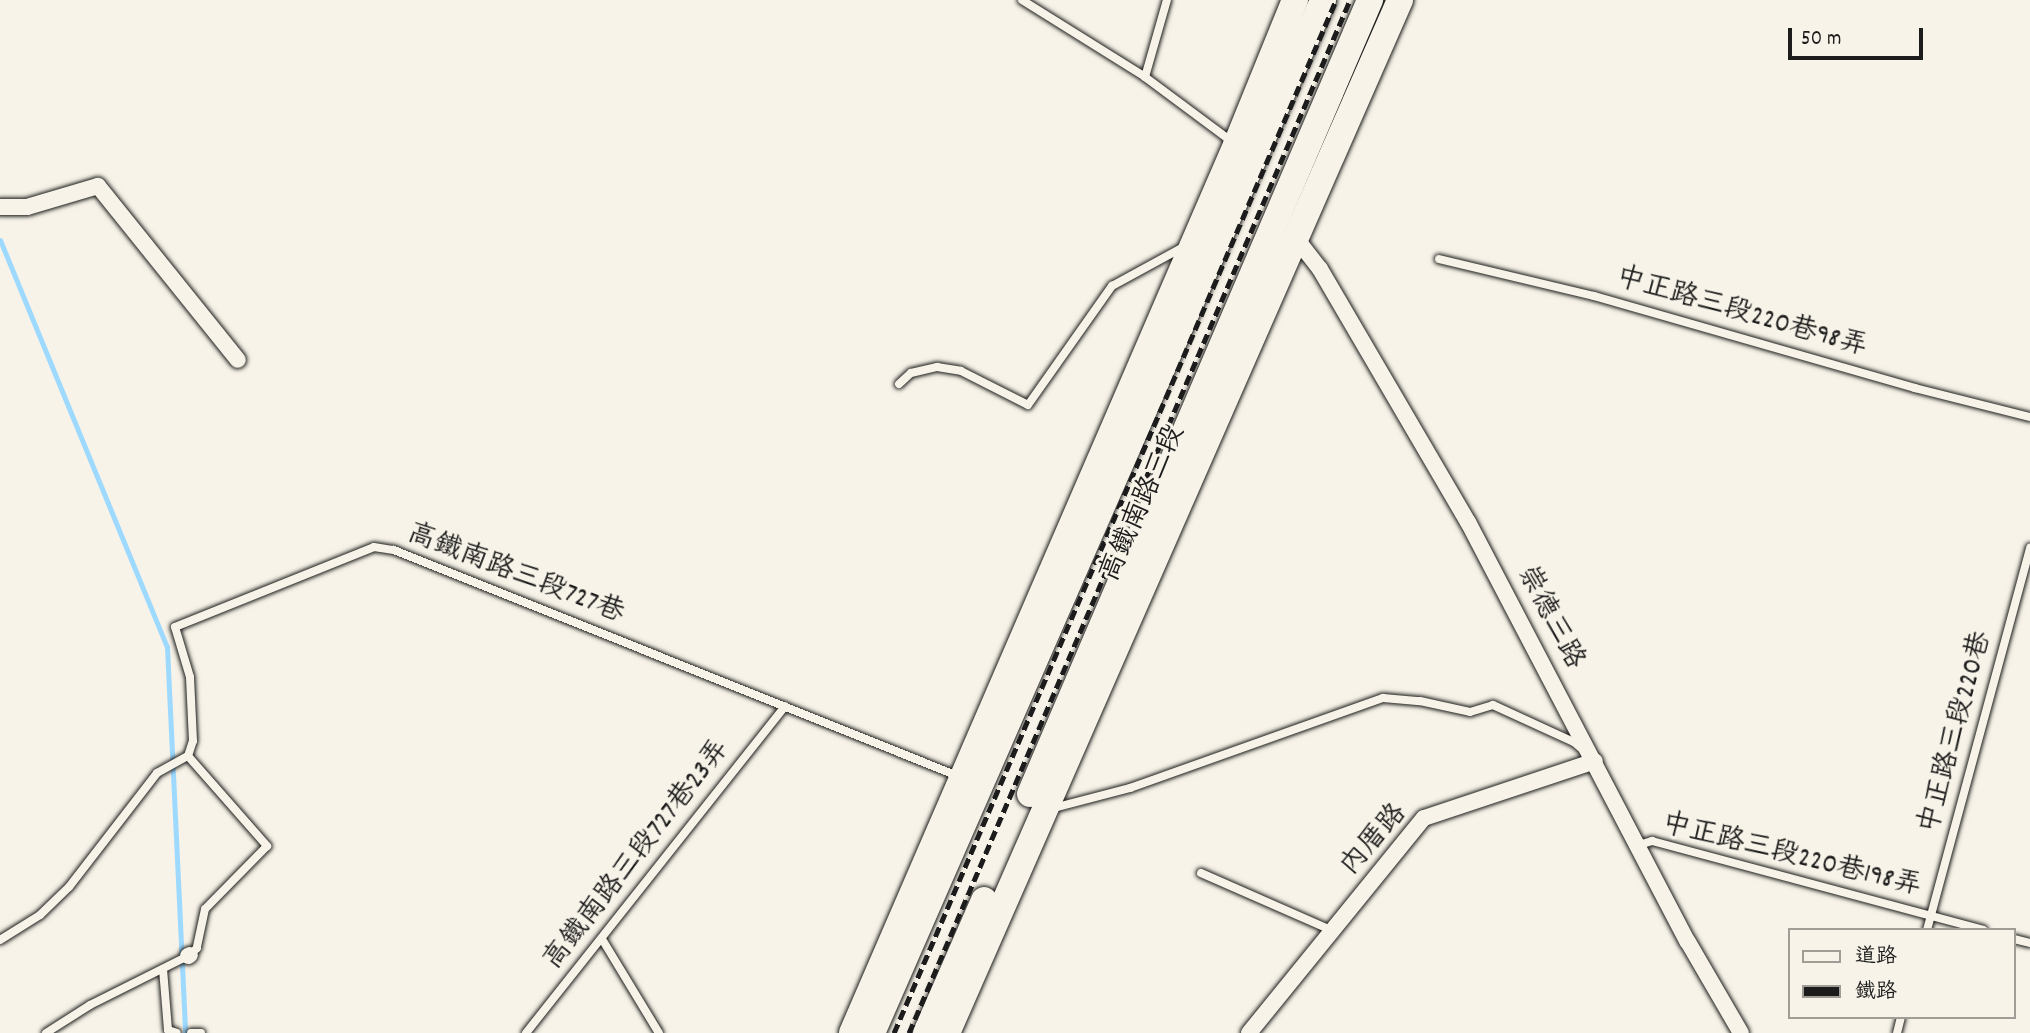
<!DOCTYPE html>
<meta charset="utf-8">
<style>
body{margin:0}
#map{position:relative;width:2030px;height:1033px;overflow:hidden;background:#f7f3e8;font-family:Dekko,"LXGW WenKai TC",sans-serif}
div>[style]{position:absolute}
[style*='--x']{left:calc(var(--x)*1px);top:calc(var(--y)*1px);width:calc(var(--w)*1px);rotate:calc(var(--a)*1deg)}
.stream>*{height:5px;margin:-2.5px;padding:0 2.5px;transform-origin:2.5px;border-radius:2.5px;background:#9ed9ff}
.roads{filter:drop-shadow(0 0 2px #1c1c1c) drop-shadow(0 0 2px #1c1c1c)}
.lane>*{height:8px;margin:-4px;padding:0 4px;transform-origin:4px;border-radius:4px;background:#f7f3e8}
.street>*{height:16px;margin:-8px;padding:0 8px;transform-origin:8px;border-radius:8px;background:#f7f3e8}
.primary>*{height:26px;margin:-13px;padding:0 13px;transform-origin:13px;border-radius:13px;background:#f7f3e8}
.rail>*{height:5px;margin-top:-2.5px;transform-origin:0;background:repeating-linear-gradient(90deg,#1c1c1c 0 10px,transparent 0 15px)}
span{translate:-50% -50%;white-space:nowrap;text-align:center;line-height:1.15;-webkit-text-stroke:6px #f7f3e8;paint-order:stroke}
.street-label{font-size:28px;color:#1c1c1c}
.legend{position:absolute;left:1788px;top:928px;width:228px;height:91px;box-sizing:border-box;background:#f7f3e8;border:2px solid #9f9d96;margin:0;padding:9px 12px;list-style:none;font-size:21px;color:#1c1c1c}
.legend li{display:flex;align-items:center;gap:14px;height:35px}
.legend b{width:35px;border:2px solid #9f9d96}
.scale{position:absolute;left:1788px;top:28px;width:135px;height:32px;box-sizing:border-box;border:4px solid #1c1c1c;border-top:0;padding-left:9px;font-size:21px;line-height:24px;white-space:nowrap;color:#1c1c1c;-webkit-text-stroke:5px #f7f3e8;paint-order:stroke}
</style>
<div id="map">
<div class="stream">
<i style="--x:0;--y:240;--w:440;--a:67.7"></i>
<i style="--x:167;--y:647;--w:386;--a:87.3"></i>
</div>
<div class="roads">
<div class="lane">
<i style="--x:1022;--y:0;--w:145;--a:32"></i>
<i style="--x:1145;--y:77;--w:111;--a:36.6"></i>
<i style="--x:1145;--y:77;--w:80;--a:-74.1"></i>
<i style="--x:1439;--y:259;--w:159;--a:13.4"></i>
<i style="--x:1594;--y:296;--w:334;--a:16"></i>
<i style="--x:1915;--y:388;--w:119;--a:14.2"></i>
<i style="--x:899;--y:384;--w:16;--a:-43"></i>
<i style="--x:911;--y:373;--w:27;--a:-13"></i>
<i style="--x:937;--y:367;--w:24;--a:9"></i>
<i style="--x:961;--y:371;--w:75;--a:26.9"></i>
<i style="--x:1028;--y:405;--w:146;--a:-54.8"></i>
<i style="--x:1112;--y:286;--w:83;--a:-28.7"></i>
<i style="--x:188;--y:756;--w:16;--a:-72"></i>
<i style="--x:193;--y:741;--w:64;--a:-92.7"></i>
<i style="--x:190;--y:677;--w:52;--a:-106.7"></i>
<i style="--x:175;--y:627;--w:214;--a:-21.9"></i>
<i style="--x:374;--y:547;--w:20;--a:9"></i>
<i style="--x:394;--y:550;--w:608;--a:21.84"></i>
<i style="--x:188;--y:756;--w:120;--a:48.7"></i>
<i style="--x:267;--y:846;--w:88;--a:134.5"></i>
<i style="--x:205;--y:909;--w:40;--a:102"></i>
<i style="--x:197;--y:948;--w:10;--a:135"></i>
<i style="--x:1053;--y:808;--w:80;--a:-14.6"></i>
<i style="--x:1130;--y:788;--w:269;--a:-19.6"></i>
<i style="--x:1383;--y:698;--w:37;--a:5"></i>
<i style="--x:1420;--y:701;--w:51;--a:12.4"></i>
<i style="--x:1470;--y:712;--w:24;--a:-17"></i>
<i style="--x:1493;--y:705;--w:89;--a:24.6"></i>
<i style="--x:1574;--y:742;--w:11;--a:41"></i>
<i style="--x:1639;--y:845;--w:14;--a:-17"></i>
<i style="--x:1652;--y:841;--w:343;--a:15"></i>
<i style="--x:1201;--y:873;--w:144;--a:23.7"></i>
<i style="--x:1927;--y:930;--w:396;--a:-74.9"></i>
<i style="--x:602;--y:939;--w:110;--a:58.8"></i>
<i style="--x:2014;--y:939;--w:16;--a:14"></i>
<i style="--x:0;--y:940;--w:47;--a:-32"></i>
<i style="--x:40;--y:915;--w:40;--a:-44"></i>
<i style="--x:69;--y:887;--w:144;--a:-52.3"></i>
<i style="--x:157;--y:773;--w:35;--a:-29"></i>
<i style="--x:163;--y:969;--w:61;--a:85.3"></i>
<i style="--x:168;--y:1030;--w:9;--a:18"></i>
<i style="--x:46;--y:1033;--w:52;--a:-32.5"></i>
<i style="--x:90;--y:1005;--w:110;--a:-26.6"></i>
<i style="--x:191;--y:1033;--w:10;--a:0"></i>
<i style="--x:526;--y:1033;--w:417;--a:-51.6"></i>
<i style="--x:1897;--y:1033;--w:16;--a:-76"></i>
</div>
<div class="street">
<i style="--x:0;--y:207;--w:27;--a:0"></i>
<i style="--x:27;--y:207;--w:74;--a:-16.5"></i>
<i style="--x:98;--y:186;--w:223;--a:51.2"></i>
<i style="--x:1295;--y:237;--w:41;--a:52"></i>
<i style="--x:1320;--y:269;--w:293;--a:59.7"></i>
<i style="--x:1468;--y:522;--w:474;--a:62.4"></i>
<i style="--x:1688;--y:942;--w:105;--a:59.8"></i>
<i style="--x:188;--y:956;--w:2;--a:-27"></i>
<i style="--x:1249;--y:1033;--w:277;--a:-50.9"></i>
<i style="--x:1424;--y:818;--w:180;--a:-18.4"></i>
</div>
<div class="primary">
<i style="--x:1030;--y:794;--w:864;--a:-66.82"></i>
<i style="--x:852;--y:1033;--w:967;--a:-66.61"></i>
<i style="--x:1236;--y:145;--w:157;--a:-67.9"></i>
<i style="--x:872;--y:1033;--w:1127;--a:-66.41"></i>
<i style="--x:926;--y:1033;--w:145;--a:-66.4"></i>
<i style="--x:947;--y:1033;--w:1128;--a:-66.32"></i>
</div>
</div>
<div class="rail">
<i style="--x:894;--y:1033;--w:1124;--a:-66.83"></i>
<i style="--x:909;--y:1033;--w:1123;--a:-66.88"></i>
</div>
<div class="street-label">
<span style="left:1741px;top:314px;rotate:16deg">中正路三段220巷98弄</span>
<span style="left:1144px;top:504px;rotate:-66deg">高鐵南路三段</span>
<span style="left:515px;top:575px;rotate:21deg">高鐵南路三段727巷</span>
<span style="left:1549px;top:618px;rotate:62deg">崇德三路</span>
<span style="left:1957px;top:733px;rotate:-75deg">中正路三段220巷</span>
<span style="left:1375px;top:841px;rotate:-49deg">內厝路</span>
<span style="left:638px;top:856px;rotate:-52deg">高鐵南路三段727巷23弄</span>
<span style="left:1791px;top:857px;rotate:14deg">中正路三段220巷198弄</span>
</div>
<ul class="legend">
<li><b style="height:9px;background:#f7f3e8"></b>道路</li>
<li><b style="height:9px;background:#1c1c1c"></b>鐵路</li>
</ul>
<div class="scale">50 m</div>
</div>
